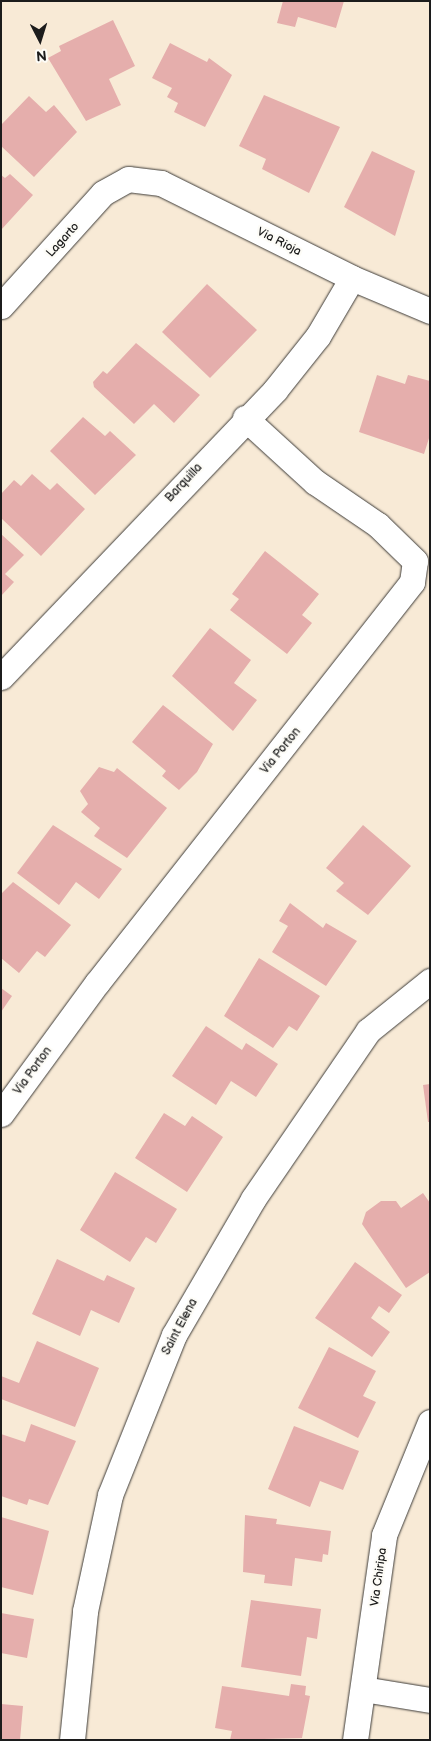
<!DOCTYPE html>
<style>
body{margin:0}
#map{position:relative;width:431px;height:1741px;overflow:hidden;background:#f8ead6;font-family:"Balsamiq Sans",sans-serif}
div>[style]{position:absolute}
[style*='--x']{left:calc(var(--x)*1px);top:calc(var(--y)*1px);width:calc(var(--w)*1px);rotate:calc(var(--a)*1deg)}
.building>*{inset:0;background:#e5aeac}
.roads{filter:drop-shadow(0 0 1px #3d3b38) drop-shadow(0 0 1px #3d3b38)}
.minor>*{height:25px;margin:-12.5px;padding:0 12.5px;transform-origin:12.5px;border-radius:12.5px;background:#fff}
span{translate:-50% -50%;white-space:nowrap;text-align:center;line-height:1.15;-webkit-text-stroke:4.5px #fdfcf7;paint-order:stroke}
.street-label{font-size:12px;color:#1c1c1c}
.frame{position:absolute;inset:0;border:2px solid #1c1c1c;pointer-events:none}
.north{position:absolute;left:15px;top:15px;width:50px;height:50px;-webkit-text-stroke:4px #fdfcf7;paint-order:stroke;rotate:175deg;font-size:14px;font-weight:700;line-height:20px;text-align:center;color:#1c1c1c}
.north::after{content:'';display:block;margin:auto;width:18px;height:22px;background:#1c1c1c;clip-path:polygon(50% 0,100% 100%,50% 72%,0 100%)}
</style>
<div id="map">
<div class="building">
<i style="clip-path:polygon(283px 1px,344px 1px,336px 28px,298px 17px,295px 27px,277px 23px)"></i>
<i style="clip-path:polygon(113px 20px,135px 66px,109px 79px,121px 105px,86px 121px,48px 58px,61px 51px,59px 46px)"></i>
<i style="clip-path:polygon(170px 43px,207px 62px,209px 58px,232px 75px,205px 127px,174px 112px,178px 103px,167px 97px,172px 88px,152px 78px)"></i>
<i style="clip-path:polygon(264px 95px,340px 127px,309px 193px,262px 169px,266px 159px,239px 146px)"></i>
<i style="clip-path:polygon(29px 96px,46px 112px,54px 105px,77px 132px,34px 177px,1px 146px,1px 125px)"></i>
<i style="clip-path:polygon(372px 151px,415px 171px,395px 236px,344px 207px)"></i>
<i style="clip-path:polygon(10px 174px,33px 195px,1px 230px,1px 175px,5px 178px)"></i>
<i style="clip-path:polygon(207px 284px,257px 330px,210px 378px,162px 332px)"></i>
<i style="clip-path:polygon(136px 343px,200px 395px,174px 423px,154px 404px,134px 424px,94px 387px,93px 382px,103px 371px,107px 374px)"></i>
<i style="clip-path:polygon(377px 375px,405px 384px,408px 375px,430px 381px,430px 435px,424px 454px,359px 432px)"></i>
<i style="clip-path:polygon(83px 417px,105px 436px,110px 431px,136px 455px,95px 495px,50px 451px)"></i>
<i style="clip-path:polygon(32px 474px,50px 490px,57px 483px,85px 509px,41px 556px,1px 518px,1px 494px,14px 480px,21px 486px)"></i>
<i style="clip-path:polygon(1px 534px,24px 555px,5px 574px,14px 582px,1px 596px)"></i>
<i style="clip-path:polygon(265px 551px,319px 594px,302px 615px,312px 623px,287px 654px,230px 610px,239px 599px,232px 594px)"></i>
<i style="clip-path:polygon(210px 628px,251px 660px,234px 683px,257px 700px,233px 731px,172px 676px)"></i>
<i style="clip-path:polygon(163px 705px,213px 744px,197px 772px,179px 790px,162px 776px,166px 771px,132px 742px)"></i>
<i style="clip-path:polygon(99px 767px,114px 772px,117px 768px,167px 808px,127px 858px,94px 836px,100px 828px,81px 812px,88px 804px,80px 791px)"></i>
<i style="clip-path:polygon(53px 825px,122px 869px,99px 899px,76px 882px,59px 905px,17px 873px)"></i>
<i style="clip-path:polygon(363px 825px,411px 866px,368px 915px,336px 891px,344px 883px,326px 868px)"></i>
<i style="clip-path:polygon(13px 882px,71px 925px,45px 957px,37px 951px,19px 973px,1px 958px,1px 894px)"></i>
<i style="clip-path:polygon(290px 903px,323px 928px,326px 923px,357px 941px,326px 986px,272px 952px,288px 926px,279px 921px)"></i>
<i style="clip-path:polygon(259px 958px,320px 996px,297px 1031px,289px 1026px,273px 1048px,224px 1016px)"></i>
<i style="clip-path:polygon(1px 988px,12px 996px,1px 1012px)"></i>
<i style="clip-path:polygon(206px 1026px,242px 1050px,246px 1043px,278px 1064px,256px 1097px,231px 1081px,216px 1105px,172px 1076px)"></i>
<i style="clip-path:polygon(430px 1084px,430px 1122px,428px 1122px,423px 1085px)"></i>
<i style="clip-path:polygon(164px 1113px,185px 1126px,192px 1116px,223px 1137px,187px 1192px,135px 1158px)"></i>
<i style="clip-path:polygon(115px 1172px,177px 1209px,156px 1243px,146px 1237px,130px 1262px,80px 1230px)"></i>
<i style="clip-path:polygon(423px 1193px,430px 1203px,430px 1272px,406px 1288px,362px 1224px,366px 1212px,381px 1201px,396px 1201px,401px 1208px)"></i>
<i style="clip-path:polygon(57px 1259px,104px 1281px,107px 1275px,135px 1288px,119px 1323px,91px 1310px,80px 1336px,32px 1314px)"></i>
<i style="clip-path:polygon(355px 1262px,402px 1295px,389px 1313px,379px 1306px,371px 1318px,390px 1332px,372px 1357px,315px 1318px)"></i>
<i style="clip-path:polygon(37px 1341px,99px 1368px,75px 1427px,1px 1399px,1px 1376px,19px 1383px)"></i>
<i style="clip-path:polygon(329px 1347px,376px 1371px,363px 1396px,376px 1402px,358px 1438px,298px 1408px)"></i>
<i style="clip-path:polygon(31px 1424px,76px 1441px,48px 1505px,29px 1499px,27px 1505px,1px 1496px,1px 1434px,25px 1442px)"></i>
<i style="clip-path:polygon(294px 1426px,359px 1451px,343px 1490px,320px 1481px,310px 1507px,268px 1489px)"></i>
<i style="clip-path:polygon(245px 1515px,277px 1519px,276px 1524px,331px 1531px,328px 1555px,323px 1554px,322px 1562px,295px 1558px,292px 1586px,264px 1583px,265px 1575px,243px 1572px)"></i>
<i style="clip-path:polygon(1px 1517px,49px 1531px,33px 1595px,1px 1587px)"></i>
<i style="clip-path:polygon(251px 1600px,321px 1609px,317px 1639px,307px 1637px,301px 1676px,241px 1667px)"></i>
<i style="clip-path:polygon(1px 1613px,34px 1619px,27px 1658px,1px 1653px)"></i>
<i style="clip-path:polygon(291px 1684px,306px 1686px,305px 1695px,310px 1696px,302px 1738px,230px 1740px,232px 1731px,215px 1728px,222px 1686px,289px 1696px)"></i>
<i style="clip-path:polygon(1px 1704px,23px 1706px,20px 1740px,1px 1740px)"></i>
</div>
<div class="roads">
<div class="minor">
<i style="--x:1;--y:306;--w:152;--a:-47.9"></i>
<i style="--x:103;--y:193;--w:29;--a:-29"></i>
<i style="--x:128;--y:179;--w:33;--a:7"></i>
<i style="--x:161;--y:183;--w:213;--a:26.4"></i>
<i style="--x:352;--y:278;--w:85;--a:22.9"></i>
<i style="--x:1;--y:677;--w:397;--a:-46.3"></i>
<i style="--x:275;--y:390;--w:69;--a:-51.5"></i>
<i style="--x:318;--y:336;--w:67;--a:-59.6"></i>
<i style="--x:1;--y:1114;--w:162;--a:-53.8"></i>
<i style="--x:97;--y:983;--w:510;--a:-51.85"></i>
<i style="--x:412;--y:582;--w:21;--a:-82"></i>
<i style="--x:415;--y:561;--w:52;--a:-135.8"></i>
<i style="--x:378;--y:525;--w:76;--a:-145.7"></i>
<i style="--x:315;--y:482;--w:95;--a:-137.6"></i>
<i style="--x:363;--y:1689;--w:68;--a:9.3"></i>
<i style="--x:72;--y:1740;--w:130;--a:-84.2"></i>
<i style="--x:85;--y:1611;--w:119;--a:-77.8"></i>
<i style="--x:110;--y:1495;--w:172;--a:-68.2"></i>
<i style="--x:174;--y:1335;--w:157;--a:-59.8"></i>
<i style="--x:253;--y:1199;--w:204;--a:-55.6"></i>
<i style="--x:368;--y:1031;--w:80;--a:-38.9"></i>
<i style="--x:355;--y:1740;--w:207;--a:-81.9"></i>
<i style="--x:384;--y:1535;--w:122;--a:-67.8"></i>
</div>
</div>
<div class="street-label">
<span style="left:63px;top:240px;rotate:-48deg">Lagarto</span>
<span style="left:279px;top:242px;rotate:27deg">Via Rioja</span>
<span style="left:184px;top:483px;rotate:-47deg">Barquilla</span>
<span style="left:281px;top:751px;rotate:-51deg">Via Porton</span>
<span style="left:33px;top:1071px;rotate:-54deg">Via Porton</span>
<span style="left:180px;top:1327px;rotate:-62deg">Saint Elena</span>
<span style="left:379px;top:1577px;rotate:-82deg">Via Chiripa</span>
</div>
<div class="frame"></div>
<div class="north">N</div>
</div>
